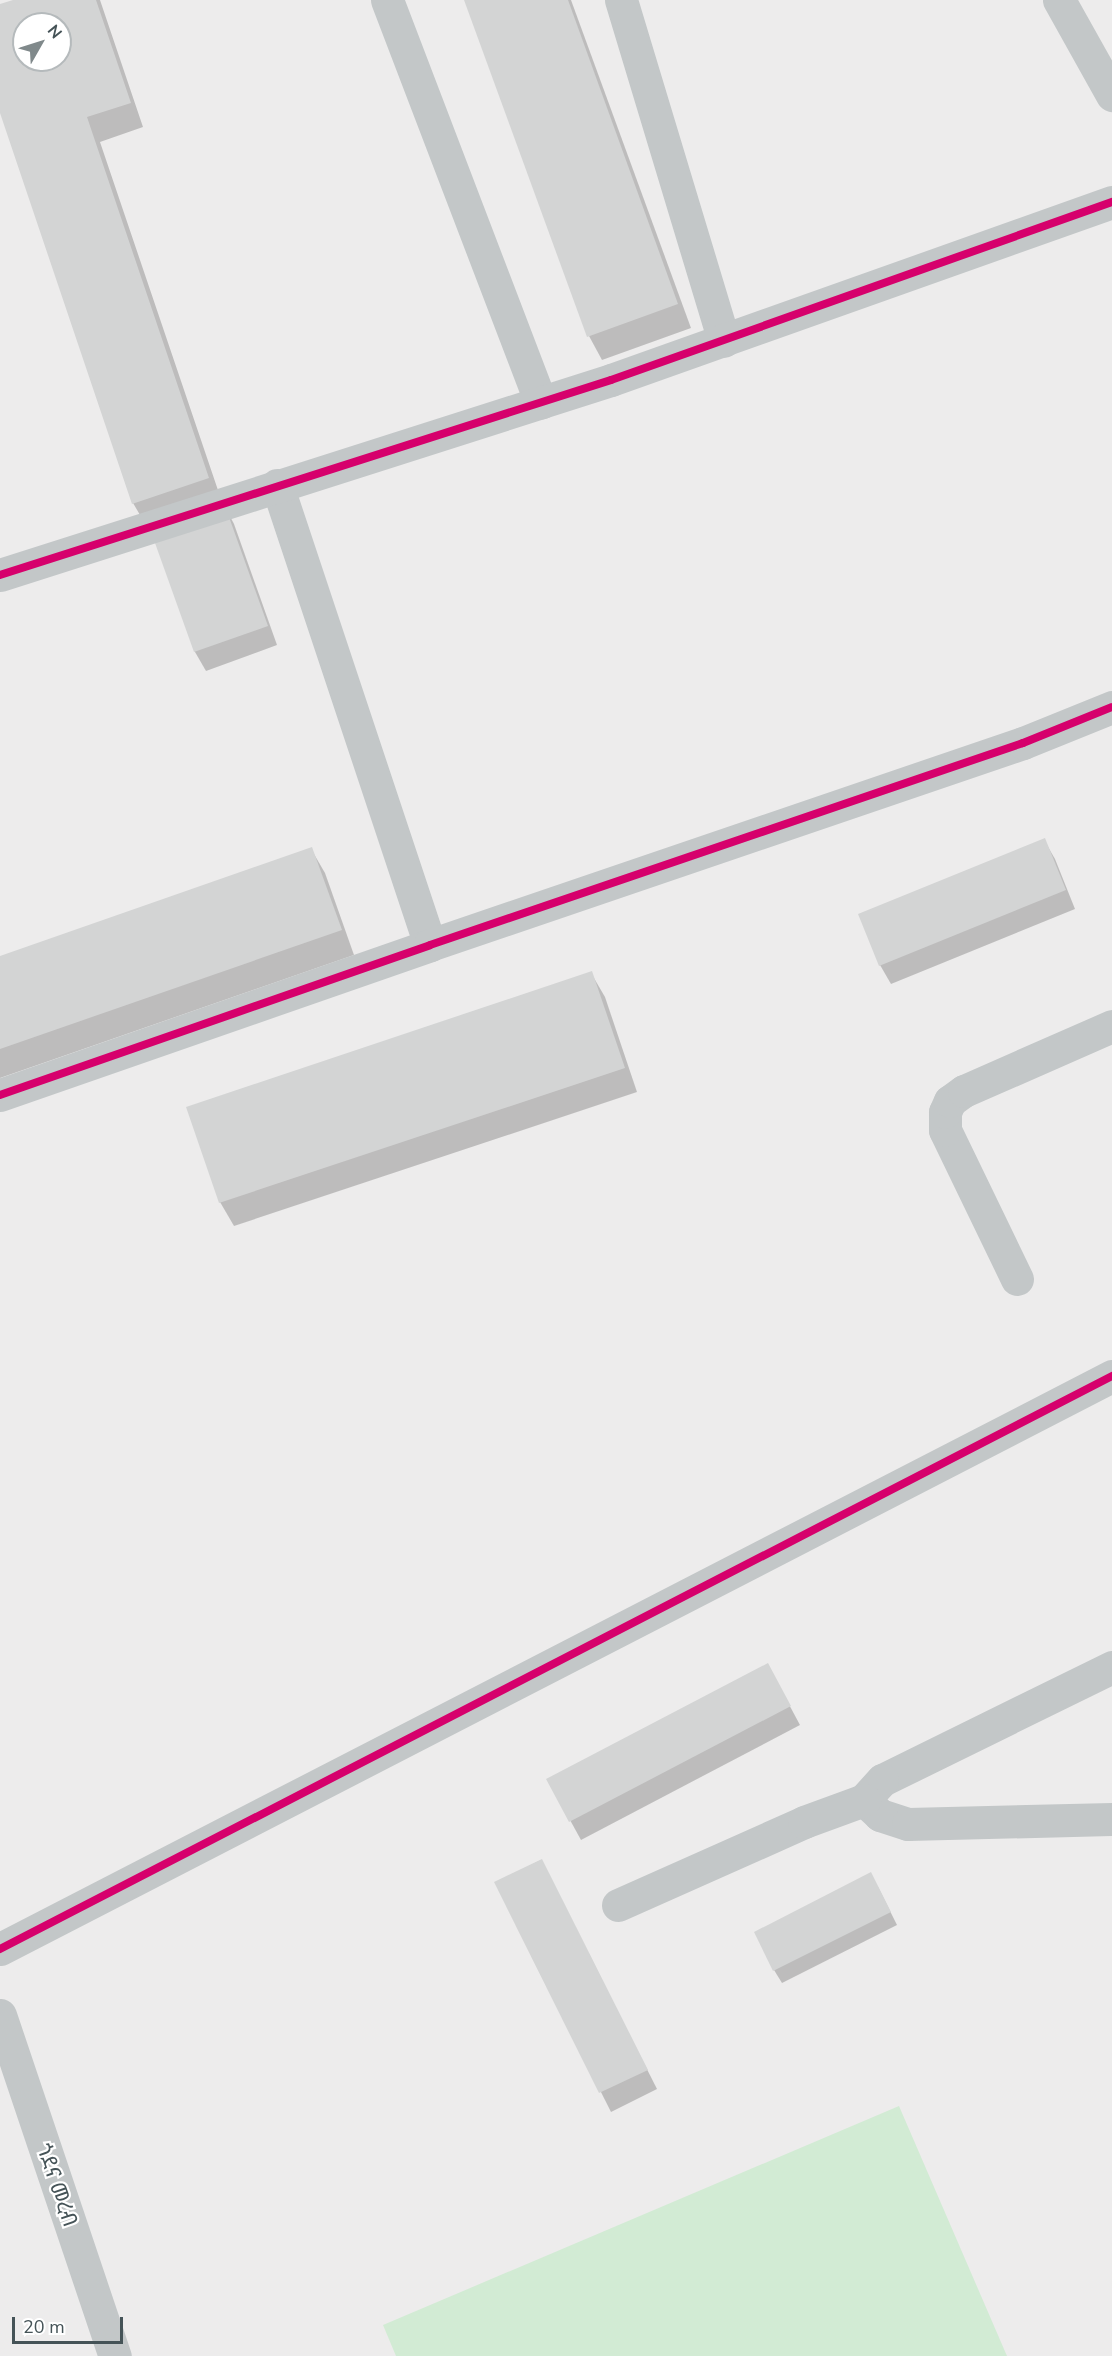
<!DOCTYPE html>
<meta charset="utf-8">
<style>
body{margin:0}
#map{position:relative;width:1112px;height:2356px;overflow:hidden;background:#edecec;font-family:"Nunito Sans","Noto Sans Ethiopic",sans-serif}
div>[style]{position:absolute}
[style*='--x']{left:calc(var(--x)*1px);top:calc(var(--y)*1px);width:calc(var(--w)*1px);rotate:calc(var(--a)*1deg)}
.green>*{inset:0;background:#d2ebd4}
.shadow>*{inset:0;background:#0003}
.building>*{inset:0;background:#d3d4d4}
.minor>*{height:33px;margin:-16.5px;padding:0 16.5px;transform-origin:16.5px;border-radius:16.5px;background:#c3c7c8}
.cycleway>*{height:8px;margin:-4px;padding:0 4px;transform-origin:4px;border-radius:4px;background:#d6006c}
span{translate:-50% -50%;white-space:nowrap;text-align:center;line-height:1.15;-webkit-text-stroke:4.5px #fff;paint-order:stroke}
.street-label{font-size:21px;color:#455357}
.north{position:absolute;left:12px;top:12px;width:60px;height:60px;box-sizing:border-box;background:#fff;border:2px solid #b5babc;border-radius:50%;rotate:51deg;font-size:16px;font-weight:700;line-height:24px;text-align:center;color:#455357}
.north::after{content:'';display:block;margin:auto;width:21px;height:27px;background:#80898b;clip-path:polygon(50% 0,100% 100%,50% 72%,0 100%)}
.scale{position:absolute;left:12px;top:2317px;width:111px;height:27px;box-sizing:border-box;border:3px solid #455357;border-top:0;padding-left:8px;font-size:18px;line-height:21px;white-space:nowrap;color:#455357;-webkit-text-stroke:4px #fff;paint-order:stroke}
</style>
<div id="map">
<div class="green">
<i style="clip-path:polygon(899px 2106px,1007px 2356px,396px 2356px,383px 2325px)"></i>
</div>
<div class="shadow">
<i style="clip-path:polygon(evenodd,18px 0,100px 0,143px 127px,100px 142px,222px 502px,147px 527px,133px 503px,0 109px,0 6px,18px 0,24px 24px,60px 24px,60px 60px,24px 60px,24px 24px)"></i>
<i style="clip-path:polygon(466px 0,571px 0,691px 328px,602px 360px,589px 336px)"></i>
<i style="clip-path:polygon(224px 505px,234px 524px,277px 645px,206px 671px,195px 652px,152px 530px)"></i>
<i style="clip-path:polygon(1044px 840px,1055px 859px,1075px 909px,891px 984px,880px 965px)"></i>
<i style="clip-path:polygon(311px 849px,325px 873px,354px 955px,0 1078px,0 957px)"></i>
<i style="clip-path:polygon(591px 973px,605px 997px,637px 1092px,234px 1226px,220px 1202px)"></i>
<i style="clip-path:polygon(778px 1684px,800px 1725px,581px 1840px,548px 1780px)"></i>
<i style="clip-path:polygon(541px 1860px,657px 2089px,611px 2112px,496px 1883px)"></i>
<i style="clip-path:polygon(878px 1887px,897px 1925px,782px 1983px,774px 1970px)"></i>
</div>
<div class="building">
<i style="clip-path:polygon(evenodd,13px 0,96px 0,131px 103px,87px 117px,209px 478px,132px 504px,0 113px,0 4px,13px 0,24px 24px,60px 24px,60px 60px,24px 60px,24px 24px)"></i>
<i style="clip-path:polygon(464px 0,568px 0,678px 304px,587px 337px)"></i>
<i style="clip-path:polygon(224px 503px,268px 626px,194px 652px,150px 529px)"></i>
<i style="clip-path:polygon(1045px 838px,1066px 890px,879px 966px,858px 914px)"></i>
<i style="clip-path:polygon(312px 847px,342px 930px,0 1049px,0 956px)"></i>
<i style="clip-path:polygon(592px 971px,625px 1068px,219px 1203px,186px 1107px)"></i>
<i style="clip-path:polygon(768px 1663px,791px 1706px,569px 1822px,546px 1779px)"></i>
<i style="clip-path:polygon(542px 1859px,648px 2070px,599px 2093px,494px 1882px)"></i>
<i style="clip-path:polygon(871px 1872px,891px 1912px,773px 1971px,754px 1932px)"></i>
</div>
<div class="minor">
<i style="--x:387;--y:0;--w:431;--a:69.1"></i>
<i style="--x:621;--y:0;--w:356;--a:73.2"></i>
<i style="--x:1059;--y:0;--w:109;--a:60.8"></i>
<i style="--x:277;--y:485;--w:485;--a:71.6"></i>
<i style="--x:0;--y:575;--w:641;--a:-17.7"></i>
<i style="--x:611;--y:380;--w:532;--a:-19.56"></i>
<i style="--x:0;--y:1095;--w:455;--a:-19.2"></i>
<i style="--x:430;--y:945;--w:626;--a:-18.81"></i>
<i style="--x:1023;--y:743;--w:96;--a:-22"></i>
<i style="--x:1017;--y:1279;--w:165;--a:-115.8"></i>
<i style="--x:945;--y:1130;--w:18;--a:-90"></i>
<i style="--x:945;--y:1112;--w:12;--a:-66"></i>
<i style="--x:950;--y:1101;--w:17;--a:-36"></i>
<i style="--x:964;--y:1091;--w:162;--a:-23.7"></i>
<i style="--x:1112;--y:1667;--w:256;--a:153.8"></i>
<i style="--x:882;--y:1780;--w:27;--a:132"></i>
<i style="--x:864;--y:1800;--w:22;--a:43"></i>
<i style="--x:880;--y:1815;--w:29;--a:18"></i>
<i style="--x:908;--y:1824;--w:204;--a:-1.4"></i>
<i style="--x:618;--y:1905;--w:204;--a:-24"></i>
<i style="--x:804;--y:1822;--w:64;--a:-20.1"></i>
<i style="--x:0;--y:1949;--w:1251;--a:-27.26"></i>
<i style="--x:0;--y:2015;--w:360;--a:71.4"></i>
</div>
<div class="cycleway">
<i style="--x:0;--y:575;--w:641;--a:-17.7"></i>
<i style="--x:611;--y:380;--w:532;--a:-19.56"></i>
<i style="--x:0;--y:1095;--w:455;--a:-19.2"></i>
<i style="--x:430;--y:945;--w:626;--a:-18.81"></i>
<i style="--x:1023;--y:743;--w:96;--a:-22"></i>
<i style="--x:0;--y:1949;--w:1251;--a:-27.26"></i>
</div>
<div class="street-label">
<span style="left:57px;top:2185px;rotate:71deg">ጎደና መረብ</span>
</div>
<div class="north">N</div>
<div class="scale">20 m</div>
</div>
